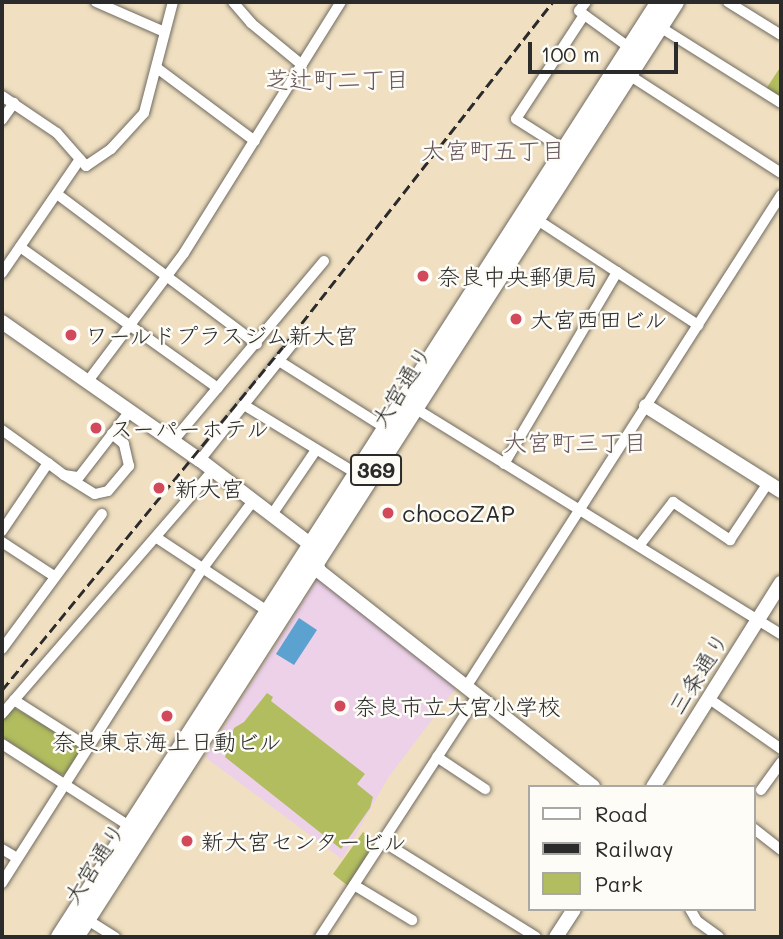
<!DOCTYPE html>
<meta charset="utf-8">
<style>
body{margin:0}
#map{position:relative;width:783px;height:939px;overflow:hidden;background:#f0e0c1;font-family:Mali,"Klee One",sans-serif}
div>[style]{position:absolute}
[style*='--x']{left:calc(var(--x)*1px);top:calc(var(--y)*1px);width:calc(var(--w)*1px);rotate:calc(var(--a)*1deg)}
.built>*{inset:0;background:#edd1e9}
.green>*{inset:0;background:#b1bd5e}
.water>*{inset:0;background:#5ba2d1}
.roads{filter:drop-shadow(0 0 2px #706a60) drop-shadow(0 0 2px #706a60)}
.street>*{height:10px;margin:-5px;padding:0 5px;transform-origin:5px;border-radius:5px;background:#fff}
.secondary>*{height:14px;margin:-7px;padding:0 7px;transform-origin:7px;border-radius:7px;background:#fff}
.highway>*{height:18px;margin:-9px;padding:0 9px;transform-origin:9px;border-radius:9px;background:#fff}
.rail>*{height:2.5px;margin-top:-1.25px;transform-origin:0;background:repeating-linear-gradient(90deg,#2b2b2b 0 10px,transparent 0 15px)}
.dots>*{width:19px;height:19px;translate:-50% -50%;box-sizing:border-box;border:4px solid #fdfcf7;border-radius:50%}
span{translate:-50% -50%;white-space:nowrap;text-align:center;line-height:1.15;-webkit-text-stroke:5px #fdfcf7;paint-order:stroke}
.shield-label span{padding:2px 5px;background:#fdfcf7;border:2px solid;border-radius:5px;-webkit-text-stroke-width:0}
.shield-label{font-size:21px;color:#2b2b2b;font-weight:700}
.poi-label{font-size:23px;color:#2b2b2b}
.left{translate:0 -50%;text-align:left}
.street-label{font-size:23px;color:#2b2b2b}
.neighbourhood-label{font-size:24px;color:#6a595f}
.frame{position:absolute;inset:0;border:4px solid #2b2b2b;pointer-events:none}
.legend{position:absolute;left:528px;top:785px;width:228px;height:126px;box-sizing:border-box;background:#fdfcf7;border:2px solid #a9a8a5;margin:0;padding:9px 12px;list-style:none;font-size:21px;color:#2b2b2b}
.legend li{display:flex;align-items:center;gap:14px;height:35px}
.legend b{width:35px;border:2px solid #a9a8a5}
.scale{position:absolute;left:528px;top:42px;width:150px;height:32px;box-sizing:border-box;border:4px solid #2b2b2b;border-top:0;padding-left:9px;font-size:21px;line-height:24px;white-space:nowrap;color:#2b2b2b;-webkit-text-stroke:5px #fdfcf7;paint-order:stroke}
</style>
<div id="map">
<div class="built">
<i style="clip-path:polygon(318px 578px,456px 688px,388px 778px,342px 859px,205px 757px)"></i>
</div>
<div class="green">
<i style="clip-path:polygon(781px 66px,781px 95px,779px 98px,766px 89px)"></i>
<i style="clip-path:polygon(267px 693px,273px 697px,271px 701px,365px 774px,357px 784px,373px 797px,370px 808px,341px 849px,225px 757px,234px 728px,244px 722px)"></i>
<i style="clip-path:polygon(13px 707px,79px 745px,80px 751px,67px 773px,60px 775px,2px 737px,2px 721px)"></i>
<i style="clip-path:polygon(363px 832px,376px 843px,348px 886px,333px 874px)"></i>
</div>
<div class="water">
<i style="clip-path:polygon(299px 618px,317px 630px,294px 665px,276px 654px)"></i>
</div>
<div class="roads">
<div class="street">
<i style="--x:96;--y:2;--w:72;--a:23.7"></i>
<i style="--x:233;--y:2;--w:28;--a:49"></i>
<i style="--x:251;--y:23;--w:66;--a:39.5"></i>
<i style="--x:586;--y:2;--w:11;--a:128"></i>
<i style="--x:579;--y:11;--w:63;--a:36"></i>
<i style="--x:728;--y:2;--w:62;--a:31.9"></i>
<i style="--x:660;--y:27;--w:143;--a:32.1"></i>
<i style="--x:157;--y:68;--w:122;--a:36.7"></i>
<i style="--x:626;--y:73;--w:184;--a:32.8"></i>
<i style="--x:2;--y:96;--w:66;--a:33.9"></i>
<i style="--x:57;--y:133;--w:44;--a:48.7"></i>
<i style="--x:86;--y:166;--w:30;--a:-34"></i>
<i style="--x:111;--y:149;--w:49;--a:-47.5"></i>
<i style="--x:144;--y:113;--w:115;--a:-75.4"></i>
<i style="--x:2;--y:120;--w:21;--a:-55"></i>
<i style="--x:565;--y:150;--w:58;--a:-147.7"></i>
<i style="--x:516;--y:119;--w:124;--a:-56.8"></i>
<i style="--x:57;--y:194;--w:250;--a:36.9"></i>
<i style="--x:536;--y:219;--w:194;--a:33.2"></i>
<i style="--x:20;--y:247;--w:243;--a:35.5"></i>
<i style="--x:2;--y:273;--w:138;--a:-55.6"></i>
<i style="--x:279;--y:361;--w:128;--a:32.2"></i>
<i style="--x:88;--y:381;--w:160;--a:-53.1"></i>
<i style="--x:184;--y:253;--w:296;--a:-58"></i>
<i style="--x:244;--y:405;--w:132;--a:31.4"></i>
<i style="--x:413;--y:407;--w:432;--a:31.7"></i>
<i style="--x:2;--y:430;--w:57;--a:35.7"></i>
<i style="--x:173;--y:441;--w:235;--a:-50"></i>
<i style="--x:200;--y:460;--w:156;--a:-51.5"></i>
<i style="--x:504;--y:464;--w:223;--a:-59.5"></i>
<i style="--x:64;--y:475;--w:36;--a:32"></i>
<i style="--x:95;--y:494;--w:13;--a:-13"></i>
<i style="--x:108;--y:491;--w:33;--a:-50"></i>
<i style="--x:129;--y:466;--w:23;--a:-103"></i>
<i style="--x:124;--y:444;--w:16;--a:-140"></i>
<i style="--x:271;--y:516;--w:80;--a:-55.7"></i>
<i style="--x:2;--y:531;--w:82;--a:-55.9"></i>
<i style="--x:48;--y:463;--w:20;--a:37"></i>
<i style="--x:64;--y:475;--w:15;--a:8"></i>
<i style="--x:79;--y:477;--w:83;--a:-52.3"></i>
<i style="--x:157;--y:538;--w:134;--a:33.5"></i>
<i style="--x:2;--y:542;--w:62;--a:33.2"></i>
<i style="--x:639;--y:546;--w:56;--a:-52.3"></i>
<i style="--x:673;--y:502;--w:69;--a:33.7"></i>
<i style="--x:730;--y:540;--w:69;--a:-56.3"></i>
<i style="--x:2;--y:649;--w:168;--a:-53.5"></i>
<i style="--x:466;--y:687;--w:584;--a:-57.37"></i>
<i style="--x:708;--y:698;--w:89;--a:34.9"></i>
<i style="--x:14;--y:700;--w:88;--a:32.4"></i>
<i style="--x:2;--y:714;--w:323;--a:-49.1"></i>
<i style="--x:2;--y:744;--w:153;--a:32.8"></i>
<i style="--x:437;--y:757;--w:58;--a:33.7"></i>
<i style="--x:761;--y:790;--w:34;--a:-54"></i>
<i style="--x:753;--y:828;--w:36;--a:38"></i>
<i style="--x:382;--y:841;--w:181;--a:31.9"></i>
<i style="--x:2;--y:849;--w:17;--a:31"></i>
<i style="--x:2;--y:883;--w:374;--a:-57.5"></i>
<i style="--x:203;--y:568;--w:84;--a:-53.3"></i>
<i style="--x:354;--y:885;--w:68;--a:31.1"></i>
<i style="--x:690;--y:909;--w:14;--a:60"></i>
<i style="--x:697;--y:921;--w:27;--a:36"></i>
<i style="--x:83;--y:917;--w:38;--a:32"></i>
<i style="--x:320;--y:937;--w:288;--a:-56.9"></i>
</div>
<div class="secondary">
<i style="--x:2;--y:322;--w:241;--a:34.9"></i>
<i style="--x:200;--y:460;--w:140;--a:37.4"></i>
<i style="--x:311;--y:545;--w:27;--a:73"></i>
<i style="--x:319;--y:571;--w:349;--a:38.2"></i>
<i style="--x:646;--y:406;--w:160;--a:32.2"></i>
<i style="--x:653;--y:787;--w:241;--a:-57.9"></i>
<i style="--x:556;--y:937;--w:33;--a:-57"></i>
</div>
<div class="highway">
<i style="--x:60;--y:937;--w:1111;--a:-57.31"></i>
<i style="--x:75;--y:937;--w:1111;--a:-57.31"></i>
</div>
</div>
<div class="rail">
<i style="--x:2;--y:690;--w:443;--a:-50.7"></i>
<i style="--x:283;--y:347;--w:438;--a:-52"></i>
</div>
<div class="dots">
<i style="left:423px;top:276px;background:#d1495b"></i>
<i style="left:516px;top:319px;background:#d1495b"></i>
<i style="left:71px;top:335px;background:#d1495b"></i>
<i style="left:96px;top:428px;background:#d1495b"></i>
<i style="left:159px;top:488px;background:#d1495b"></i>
<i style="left:388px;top:513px;background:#d1495b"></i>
<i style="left:340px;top:706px;background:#d1495b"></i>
<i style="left:167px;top:716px;background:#d1495b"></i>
<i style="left:187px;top:841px;background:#d1495b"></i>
</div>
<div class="shield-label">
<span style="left:376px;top:470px">369</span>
</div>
<div class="poi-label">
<span class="left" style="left:437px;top:276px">奈良中央郵便局</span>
<span class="left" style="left:530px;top:319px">大宮西田ビル</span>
<span class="left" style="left:85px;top:335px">ワールドプラスジム新大宮</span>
<span class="left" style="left:110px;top:428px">スーパーホテル</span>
<span class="left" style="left:175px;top:488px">新大宮</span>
<span class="left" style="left:402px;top:513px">chocoZAP</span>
<span class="left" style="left:354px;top:706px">奈良市立大宮小学校</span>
<span style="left:167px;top:741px">奈良東京海上日動ビル</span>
<span class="left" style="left:201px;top:841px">新大宮センタービル</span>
</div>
<div class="street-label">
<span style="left:401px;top:386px;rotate:-58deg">大宮通り</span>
<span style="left:698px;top:673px;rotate:-58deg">三条通り</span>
<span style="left:94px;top:863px;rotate:-57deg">大宮通り</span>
</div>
<div class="neighbourhood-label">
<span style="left:337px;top:79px">芝辻町二丁目</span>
<span style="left:493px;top:150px">大宮町五丁目</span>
<span style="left:575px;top:442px">大宮町三丁目</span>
</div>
<div class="frame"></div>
<ul class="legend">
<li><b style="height:9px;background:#fff"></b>Road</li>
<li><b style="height:9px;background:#2b2b2b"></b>Railway</li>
<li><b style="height:19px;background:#b1bd5e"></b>Park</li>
</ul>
<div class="scale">100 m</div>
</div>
